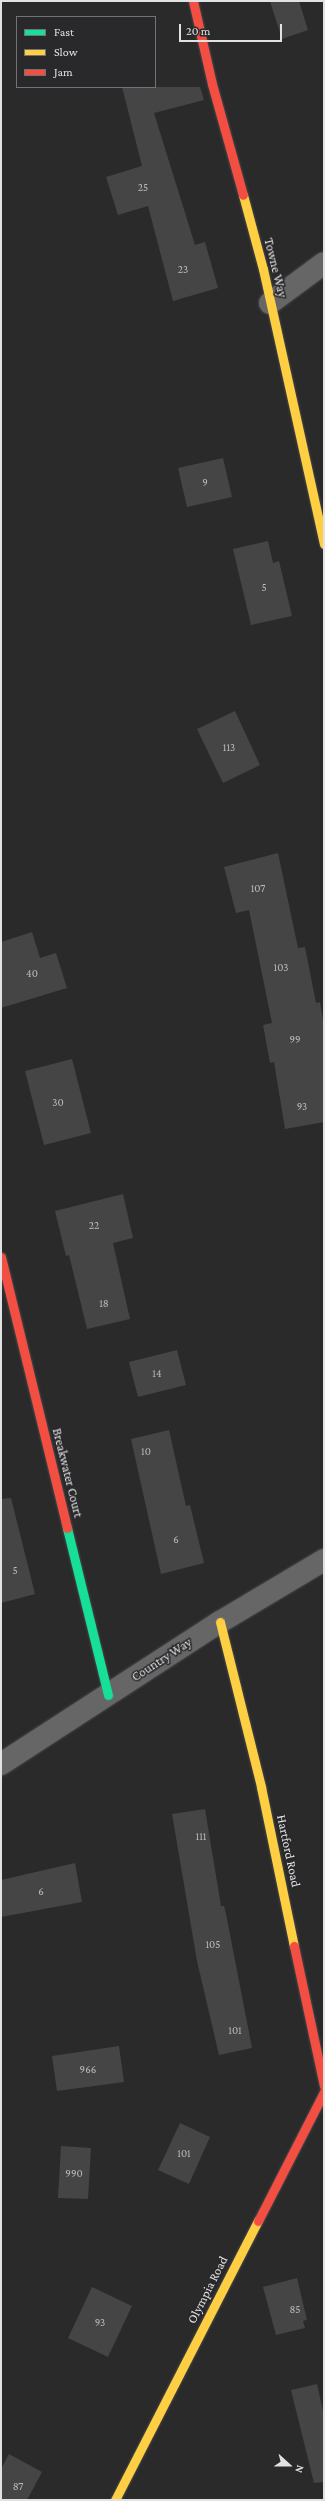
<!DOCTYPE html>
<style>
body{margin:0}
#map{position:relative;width:325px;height:2501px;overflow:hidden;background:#2a2a2b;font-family:"Crimson Pro",serif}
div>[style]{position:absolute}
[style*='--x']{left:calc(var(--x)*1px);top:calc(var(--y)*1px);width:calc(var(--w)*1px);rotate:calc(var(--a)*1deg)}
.building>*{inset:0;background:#454546}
.roads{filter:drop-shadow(0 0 1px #48484a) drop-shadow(0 0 1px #48484a)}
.street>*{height:22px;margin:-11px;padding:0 11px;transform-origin:11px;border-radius:11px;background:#666}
.fast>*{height:9px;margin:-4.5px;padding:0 4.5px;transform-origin:4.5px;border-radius:4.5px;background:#16e098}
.slow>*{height:9px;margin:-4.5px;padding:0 4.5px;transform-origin:4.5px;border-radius:4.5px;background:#ffcf43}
.jam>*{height:9px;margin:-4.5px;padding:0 4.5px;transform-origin:4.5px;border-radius:4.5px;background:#f24e42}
span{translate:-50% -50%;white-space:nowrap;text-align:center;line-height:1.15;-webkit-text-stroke:3px #29292c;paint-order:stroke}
.number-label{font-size:11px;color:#bbbbbc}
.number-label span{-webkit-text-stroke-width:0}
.street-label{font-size:13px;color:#e2e2e4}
.frame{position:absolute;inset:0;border:2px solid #e2e2e4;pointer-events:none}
.legend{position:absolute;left:16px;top:16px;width:140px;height:72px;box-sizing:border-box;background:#29292c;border:1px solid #737376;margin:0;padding:5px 7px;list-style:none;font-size:12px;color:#e2e2e4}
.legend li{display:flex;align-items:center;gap:8px;height:20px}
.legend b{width:20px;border:1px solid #737376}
.north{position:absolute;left:269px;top:2445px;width:40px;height:40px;-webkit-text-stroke:3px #29292c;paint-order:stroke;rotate:111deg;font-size:11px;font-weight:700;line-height:16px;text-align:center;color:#e2e2e4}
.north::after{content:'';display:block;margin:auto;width:14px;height:18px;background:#e2e2e4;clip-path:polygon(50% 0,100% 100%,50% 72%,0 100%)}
.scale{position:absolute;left:179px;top:24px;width:103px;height:18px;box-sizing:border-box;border:2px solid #e2e2e4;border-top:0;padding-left:5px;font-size:12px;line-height:14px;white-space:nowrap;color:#e2e2e4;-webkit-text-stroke:3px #29292c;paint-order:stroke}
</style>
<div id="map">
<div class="building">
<i style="clip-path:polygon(270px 1px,299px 1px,308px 30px,282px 39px)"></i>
<i style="clip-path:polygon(122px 87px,200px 87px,204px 100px,154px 113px,195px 245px,205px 242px,218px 288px,173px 301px,148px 206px,118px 215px,106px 177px,142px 166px)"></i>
<i style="clip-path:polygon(223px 458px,232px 497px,187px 507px,178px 468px)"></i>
<i style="clip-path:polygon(268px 541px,273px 563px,279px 561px,292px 616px,251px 625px,233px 549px)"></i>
<i style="clip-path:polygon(235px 711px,260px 765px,223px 783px,197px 729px)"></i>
<i style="clip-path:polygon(278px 853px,298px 948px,305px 947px,316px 1003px,320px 1002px,324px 1026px,324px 1122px,285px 1129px,274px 1062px,270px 1063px,263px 1025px,272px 1023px,249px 910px,236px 913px,224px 867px)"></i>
<i style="clip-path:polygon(32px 932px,40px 958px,56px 953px,67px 988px,1px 1008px,1px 942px)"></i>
<i style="clip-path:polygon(72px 1059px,91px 1133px,44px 1145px,25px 1071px)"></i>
<i style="clip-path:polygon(123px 1194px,133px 1238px,113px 1243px,130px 1319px,87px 1329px,69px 1255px,66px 1256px,55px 1211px)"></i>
<i style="clip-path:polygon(177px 1350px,186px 1385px,138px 1397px,129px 1362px)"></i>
<i style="clip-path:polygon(169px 1430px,186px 1506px,190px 1505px,204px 1563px,161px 1574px,131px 1439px)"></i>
<i style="clip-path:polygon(11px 1498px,35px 1594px,1px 1603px,1px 1499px)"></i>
<i style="clip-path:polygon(205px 1809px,221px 1906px,224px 1906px,226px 1914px,252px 2048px,219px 2055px,197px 1961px,172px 1814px)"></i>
<i style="clip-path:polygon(75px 1863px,82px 1902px,1px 1917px,1px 1880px)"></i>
<i style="clip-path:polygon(119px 2046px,124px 2082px,57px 2091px,52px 2056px)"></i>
<i style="clip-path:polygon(180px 2123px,210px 2137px,189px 2184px,158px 2170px)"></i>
<i style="clip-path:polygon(61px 2146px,91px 2148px,88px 2199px,58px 2198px)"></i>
<i style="clip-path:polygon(297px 2278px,307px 2320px,303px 2321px,305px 2328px,276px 2335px,263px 2287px)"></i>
<i style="clip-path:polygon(92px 2287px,132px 2306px,108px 2357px,68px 2338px)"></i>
<i style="clip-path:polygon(317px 2384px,324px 2416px,324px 2482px,314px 2483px,291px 2390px)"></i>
<i style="clip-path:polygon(9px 2454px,42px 2472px,27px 2500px,1px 2500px,1px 2469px)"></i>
</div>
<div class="roads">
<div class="street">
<i style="--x:270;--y:303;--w:67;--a:-36.5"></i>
<i style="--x:1;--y:1764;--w:261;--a:-33"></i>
<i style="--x:220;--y:1622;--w:121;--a:-30.8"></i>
</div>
<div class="fast">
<i style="--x:67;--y:1528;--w:172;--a:76.2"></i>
</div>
<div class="slow">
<i style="--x:243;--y:195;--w:77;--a:74.9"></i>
<i style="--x:263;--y:269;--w:282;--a:77.5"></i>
<i style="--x:220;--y:1622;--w:170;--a:76"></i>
<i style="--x:261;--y:1787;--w:162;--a:78.3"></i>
<i style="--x:115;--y:2500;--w:314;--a:-62.9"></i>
</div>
<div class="jam">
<i style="--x:193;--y:1;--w:85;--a:77.1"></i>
<i style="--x:212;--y:84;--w:115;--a:74.4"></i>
<i style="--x:1;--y:1257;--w:279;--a:76.3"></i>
<i style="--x:294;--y:1946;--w:143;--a:77.9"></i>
<i style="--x:258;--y:2221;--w:145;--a:-62.9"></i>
</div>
</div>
<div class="number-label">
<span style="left:143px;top:187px">25</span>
<span style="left:183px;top:269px">23</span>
<span style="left:205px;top:482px">9</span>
<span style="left:264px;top:587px">5</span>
<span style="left:229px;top:747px">113</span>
<span style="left:258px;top:888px">107</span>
<span style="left:281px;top:967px">103</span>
<span style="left:32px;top:973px">40</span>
<span style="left:295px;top:1039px">99</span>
<span style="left:58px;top:1102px">30</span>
<span style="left:302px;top:1106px">93</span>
<span style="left:94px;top:1225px">22</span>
<span style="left:104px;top:1303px">18</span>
<span style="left:157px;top:1373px">14</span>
<span style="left:146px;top:1451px">10</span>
<span style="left:176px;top:1539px">6</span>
<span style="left:15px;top:1570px">5</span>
<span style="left:201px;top:1836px">111</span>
<span style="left:41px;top:1891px">6</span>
<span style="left:213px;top:1944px">105</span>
<span style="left:235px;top:2030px">101</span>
<span style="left:88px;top:2069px">966</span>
<span style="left:184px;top:2153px">101</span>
<span style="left:74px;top:2173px">990</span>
<span style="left:295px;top:2309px">85</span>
<span style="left:100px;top:2322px">93</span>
<span style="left:18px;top:2486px">87</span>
</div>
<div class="street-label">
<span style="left:275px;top:268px;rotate:76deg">Towne Way</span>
<span style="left:67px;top:1473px;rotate:76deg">Breakwater Court</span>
<span style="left:162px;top:1660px;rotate:-33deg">Country Way</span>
<span style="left:288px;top:1851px;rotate:78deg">Hartford Road</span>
<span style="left:208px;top:2290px;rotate:-63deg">Olympia Road</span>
</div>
<div class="frame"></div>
<ul class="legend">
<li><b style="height:5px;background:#16e098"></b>Fast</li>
<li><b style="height:5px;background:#ffcf43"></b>Slow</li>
<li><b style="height:5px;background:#f24e42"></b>Jam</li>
</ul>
<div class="north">N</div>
<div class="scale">20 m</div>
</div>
